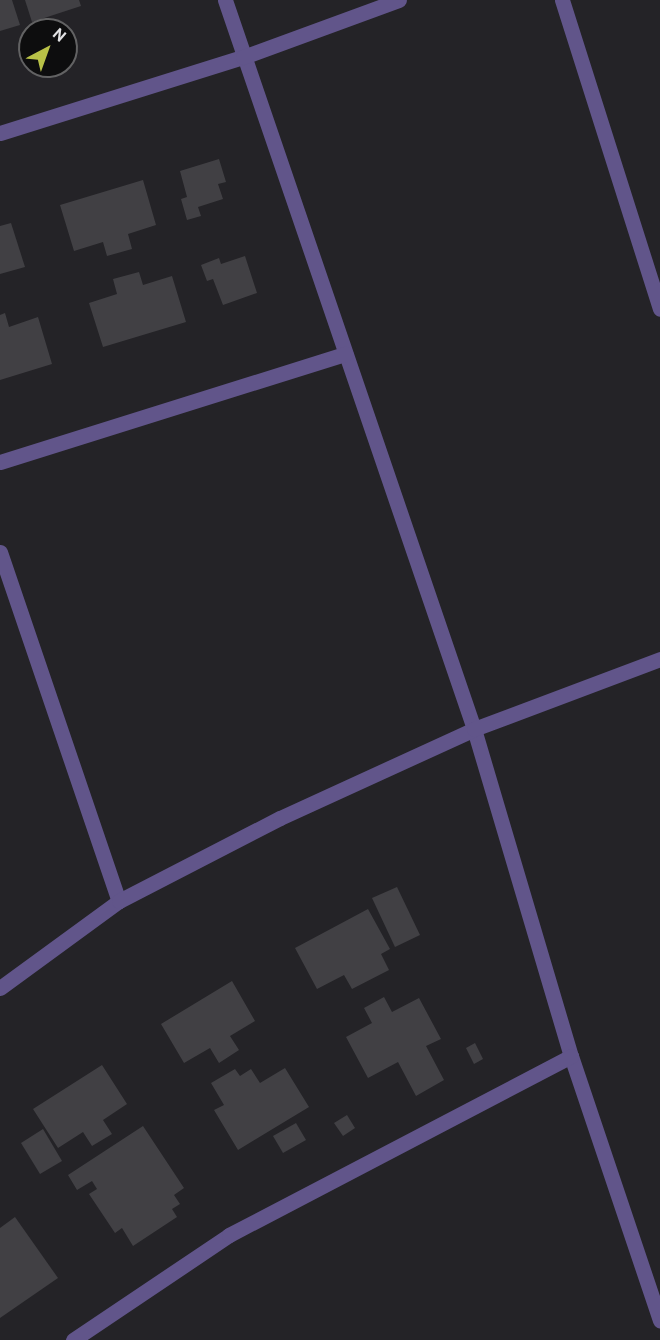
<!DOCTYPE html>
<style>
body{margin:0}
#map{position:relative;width:660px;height:1340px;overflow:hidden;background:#242327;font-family:Overpass,sans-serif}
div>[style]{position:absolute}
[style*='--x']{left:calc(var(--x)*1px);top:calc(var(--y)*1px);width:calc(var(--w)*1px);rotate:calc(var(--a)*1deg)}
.building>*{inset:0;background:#414044}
.minor>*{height:15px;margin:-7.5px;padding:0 7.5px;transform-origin:7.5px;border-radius:7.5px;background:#61558a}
.tertiary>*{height:15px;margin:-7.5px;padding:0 7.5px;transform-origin:7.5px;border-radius:7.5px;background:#61558a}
span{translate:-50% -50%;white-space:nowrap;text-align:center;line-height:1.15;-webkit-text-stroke:5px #0d0d0e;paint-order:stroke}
.north{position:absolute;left:18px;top:18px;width:60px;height:60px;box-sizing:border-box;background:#0d0d0e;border:2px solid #626263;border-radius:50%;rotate:41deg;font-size:16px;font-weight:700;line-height:24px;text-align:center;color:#e1e1e3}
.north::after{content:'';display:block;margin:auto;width:21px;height:27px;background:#b8c147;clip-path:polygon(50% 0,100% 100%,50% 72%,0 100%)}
</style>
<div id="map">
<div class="building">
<i style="clip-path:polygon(0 0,12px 0,20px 25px,0 31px)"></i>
<i style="clip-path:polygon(25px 0,79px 0,81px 6px,32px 22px)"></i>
<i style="clip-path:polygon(219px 159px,226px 182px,218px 184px,223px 199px,198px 207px,201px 216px,187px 220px,181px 199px,187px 197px,180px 171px)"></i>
<i style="clip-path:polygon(143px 180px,156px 225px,128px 234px,132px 249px,107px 256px,103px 242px,74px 251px,60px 205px)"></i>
<i style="clip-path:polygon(11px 223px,25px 267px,0 274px,0 226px)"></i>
<i style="clip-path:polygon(245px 256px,257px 293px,223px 305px,213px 279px,207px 281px,201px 265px,219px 258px,221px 264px)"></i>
<i style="clip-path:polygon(139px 272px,143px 285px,172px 276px,186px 322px,103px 347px,89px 303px,117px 294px,113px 279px)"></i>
<i style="clip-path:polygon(5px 313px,9px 327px,38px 317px,52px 364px,0 380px,0 315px)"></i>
<i style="clip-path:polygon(397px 887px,420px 935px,395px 947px,372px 898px)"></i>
<i style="clip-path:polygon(368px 909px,390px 949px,381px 954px,389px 970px,352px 989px,344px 975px,317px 989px,295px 948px)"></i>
<i style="clip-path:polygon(232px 981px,255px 1021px,230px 1036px,239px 1050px,219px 1063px,210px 1048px,184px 1063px,161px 1024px)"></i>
<i style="clip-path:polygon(384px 997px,392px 1012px,419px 998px,441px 1039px,426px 1046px,444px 1080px,416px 1096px,398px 1062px,368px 1078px,346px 1037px,372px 1023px,364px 1008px)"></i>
<i style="clip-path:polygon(475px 1043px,483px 1059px,474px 1064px,466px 1048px)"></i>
<i style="clip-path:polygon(102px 1065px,127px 1104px,103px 1120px,112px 1134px,92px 1146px,83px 1132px,58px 1148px,33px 1109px)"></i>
<i style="clip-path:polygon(285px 1068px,309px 1107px,238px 1150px,214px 1110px,224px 1105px,211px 1083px,235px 1069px,240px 1076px,251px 1069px,260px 1083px)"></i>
<i style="clip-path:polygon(347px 1115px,355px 1128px,343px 1136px,334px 1123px)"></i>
<i style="clip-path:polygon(296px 1123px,306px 1140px,283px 1153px,273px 1136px)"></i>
<i style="clip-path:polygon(143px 1126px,184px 1188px,174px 1195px,180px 1204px,172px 1209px,177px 1217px,133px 1246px,122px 1228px,115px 1233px,89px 1194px,97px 1189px,92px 1181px,77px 1190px,68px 1175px)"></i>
<i style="clip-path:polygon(43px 1129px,62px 1161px,40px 1174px,21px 1143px)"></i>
<i style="clip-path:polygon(15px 1217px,58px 1278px,0 1318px,0 1228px)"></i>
</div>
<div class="minor">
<i style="--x:225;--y:0;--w:770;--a:71.14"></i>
<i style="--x:474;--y:729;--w:341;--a:73.5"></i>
<i style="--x:571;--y:1056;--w:279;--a:71.4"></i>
<i style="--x:0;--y:133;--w:255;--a:-17.4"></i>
<i style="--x:243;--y:57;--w:166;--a:-20.1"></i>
<i style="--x:0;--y:462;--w:362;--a:-17.4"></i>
<i style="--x:0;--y:552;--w:369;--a:71.2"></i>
<i style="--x:0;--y:988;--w:147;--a:-36.2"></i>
<i style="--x:119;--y:901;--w:181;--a:-27.3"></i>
<i style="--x:280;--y:818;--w:213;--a:-24.6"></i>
<i style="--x:474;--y:729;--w:199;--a:-20.6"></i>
<i style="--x:73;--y:1340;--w:188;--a:-33.9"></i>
<i style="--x:229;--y:1235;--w:386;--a:-27.6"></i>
</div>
<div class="tertiary">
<i style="--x:562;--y:0;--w:324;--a:72.4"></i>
</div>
<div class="north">N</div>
</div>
